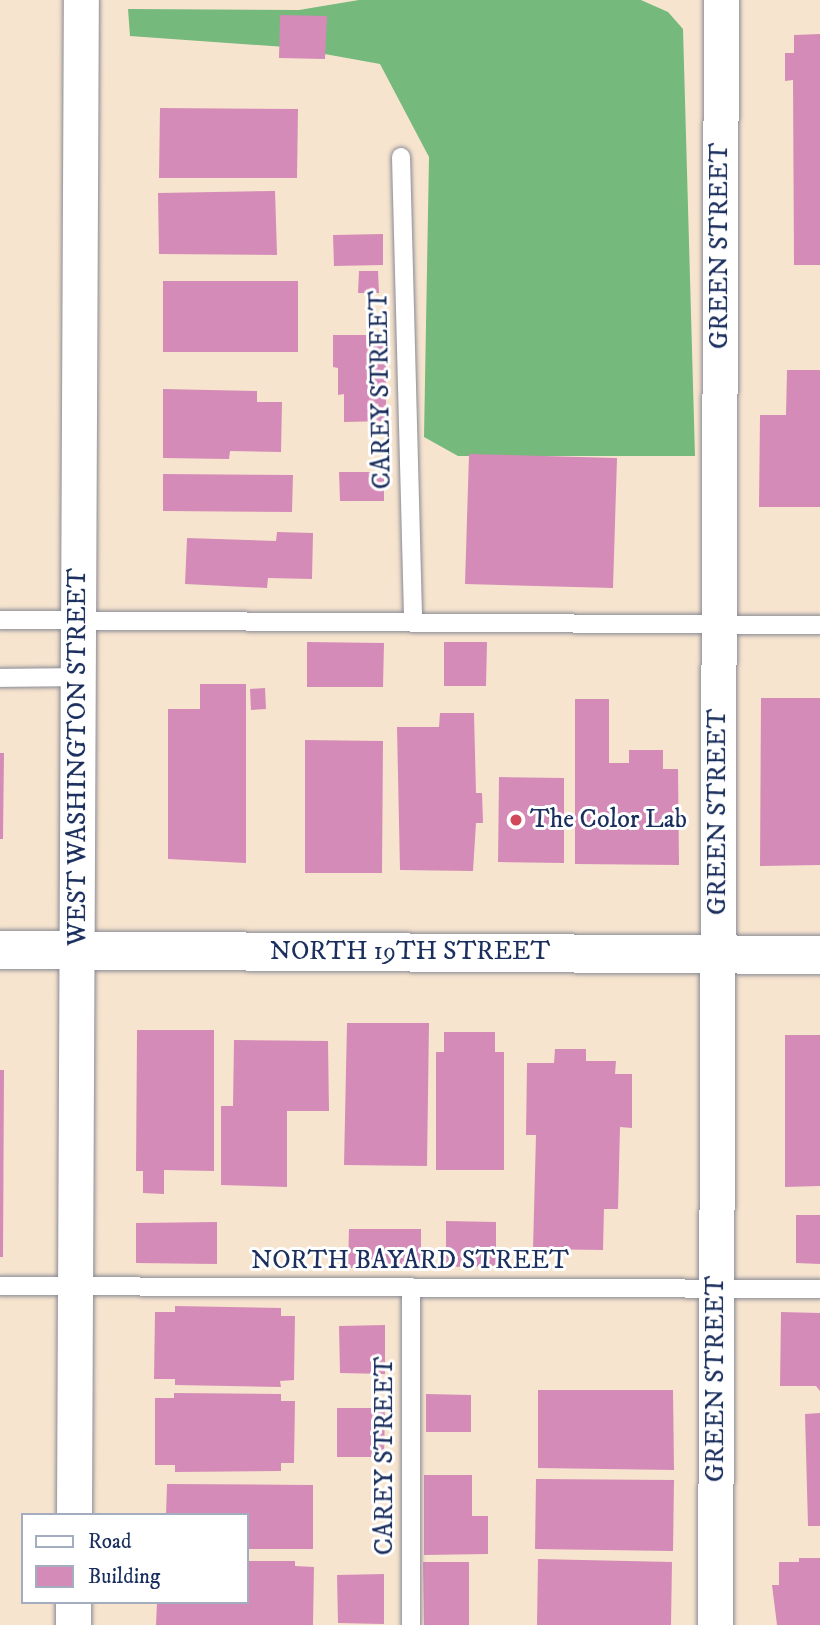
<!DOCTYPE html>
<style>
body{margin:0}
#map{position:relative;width:820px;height:1625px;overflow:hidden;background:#f7e4ce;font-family:"IM FELL DW Pica",serif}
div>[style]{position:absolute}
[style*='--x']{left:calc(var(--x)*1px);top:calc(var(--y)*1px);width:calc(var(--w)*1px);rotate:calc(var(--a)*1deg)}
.forest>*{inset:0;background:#75b97c}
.building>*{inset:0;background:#d58bb7}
.roads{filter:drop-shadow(0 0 2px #898a96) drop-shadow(0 0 2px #898a96)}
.lane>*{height:18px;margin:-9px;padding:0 9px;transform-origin:9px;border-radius:9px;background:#fff}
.street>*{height:35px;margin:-17.5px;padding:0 17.5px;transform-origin:17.5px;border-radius:17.5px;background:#fff}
.secondary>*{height:38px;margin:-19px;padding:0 19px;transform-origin:19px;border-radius:19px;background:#fff}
.dots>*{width:19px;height:19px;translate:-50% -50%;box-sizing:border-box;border:4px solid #fff;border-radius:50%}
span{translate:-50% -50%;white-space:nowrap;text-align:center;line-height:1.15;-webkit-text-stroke:6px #fff;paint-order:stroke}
.street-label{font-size:26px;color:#1b2f5e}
.poi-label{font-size:26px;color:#1b2f5e}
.left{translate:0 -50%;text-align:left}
.legend{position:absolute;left:21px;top:1513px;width:228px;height:91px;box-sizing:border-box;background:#fff;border:2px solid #a4acbf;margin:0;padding:9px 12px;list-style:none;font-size:21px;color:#1b2f5e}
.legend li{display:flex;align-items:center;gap:14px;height:35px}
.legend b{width:35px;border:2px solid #a4acbf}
</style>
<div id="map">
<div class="forest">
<i style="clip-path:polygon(359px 0,641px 0,668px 12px,683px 29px,695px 456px,458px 456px,424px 437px,429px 157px,380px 64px,286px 47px,130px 36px,128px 9px,299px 10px)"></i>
</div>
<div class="building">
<i style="clip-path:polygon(280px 15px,327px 16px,325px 59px,279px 58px)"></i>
<i style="clip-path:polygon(820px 34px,820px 265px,794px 265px,793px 80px,785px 81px,785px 53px,794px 53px,794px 35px)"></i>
<i style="clip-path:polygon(160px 108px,298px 109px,297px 178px,159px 178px)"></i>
<i style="clip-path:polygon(275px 191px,277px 255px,159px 254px,158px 193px)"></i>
<i style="clip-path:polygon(383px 234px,383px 265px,334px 266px,333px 235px)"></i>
<i style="clip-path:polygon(359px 271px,378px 271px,379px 293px,358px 293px)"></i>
<i style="clip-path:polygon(163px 281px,298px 281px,298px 352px,163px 352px)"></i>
<i style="clip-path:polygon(333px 335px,386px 335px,386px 421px,344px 422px,344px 394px,338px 395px,338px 368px,333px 367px)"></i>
<i style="clip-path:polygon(787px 370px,820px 370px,820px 507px,759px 507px,760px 415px,786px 415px)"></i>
<i style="clip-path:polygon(163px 389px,257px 391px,257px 402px,282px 402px,281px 452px,230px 451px,229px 459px,163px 458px)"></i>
<i style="clip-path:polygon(469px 454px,617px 458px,613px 588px,465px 584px)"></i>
<i style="clip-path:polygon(339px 472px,384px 472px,384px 501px,340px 501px)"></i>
<i style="clip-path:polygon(163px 474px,293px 475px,292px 512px,163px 511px)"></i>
<i style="clip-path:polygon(277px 532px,313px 533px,312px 579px,268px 578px,267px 588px,185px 584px,187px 538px,276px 541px)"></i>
<i style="clip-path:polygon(307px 642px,384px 643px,383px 687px,307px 687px)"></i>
<i style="clip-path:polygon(444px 642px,487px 642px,486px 686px,444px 686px)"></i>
<i style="clip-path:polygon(200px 684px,246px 684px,246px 863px,168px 859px,168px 709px,200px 709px)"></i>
<i style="clip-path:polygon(265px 688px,266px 709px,251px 710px,250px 689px)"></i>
<i style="clip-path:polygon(761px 698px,820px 698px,820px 865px,760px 866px)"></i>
<i style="clip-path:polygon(575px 699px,609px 699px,609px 763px,629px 763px,629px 750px,663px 750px,663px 769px,678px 769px,679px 865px,575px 864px)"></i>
<i style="clip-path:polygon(440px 713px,474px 713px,476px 793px,482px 793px,483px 823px,476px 823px,473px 871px,400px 870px,397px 727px,439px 727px)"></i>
<i style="clip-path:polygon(305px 740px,383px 741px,382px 873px,305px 873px)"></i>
<i style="clip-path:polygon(0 753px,4px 753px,3px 839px,0 839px)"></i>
<i style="clip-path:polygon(499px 777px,564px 778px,564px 863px,498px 862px)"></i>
<i style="clip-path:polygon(347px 1023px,429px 1023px,427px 1166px,344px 1165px)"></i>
<i style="clip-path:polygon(137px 1030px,214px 1030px,214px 1171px,164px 1170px,164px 1194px,143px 1193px,143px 1171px,136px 1171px)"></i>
<i style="clip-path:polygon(444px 1032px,495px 1032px,495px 1052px,504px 1052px,504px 1170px,436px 1170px,436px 1052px,444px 1052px)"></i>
<i style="clip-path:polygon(785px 1035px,820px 1035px,820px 1186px,785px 1187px)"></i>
<i style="clip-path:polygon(234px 1040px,328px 1041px,329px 1111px,287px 1111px,287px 1187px,221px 1185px,221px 1106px,233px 1106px)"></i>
<i style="clip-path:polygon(555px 1049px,586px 1049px,586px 1061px,616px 1061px,615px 1074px,632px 1074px,632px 1128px,620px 1127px,618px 1209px,604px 1209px,603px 1250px,533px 1249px,536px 1135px,526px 1135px,527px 1063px,554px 1063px)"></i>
<i style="clip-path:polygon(0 1070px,4px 1070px,3px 1257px,0 1257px)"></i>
<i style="clip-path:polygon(796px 1215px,820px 1215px,820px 1264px,796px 1263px)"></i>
<i style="clip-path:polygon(446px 1221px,496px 1222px,496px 1266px,446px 1267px)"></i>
<i style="clip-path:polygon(217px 1222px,217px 1264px,136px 1263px,136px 1223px)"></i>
<i style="clip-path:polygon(349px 1229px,421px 1229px,421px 1266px,348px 1268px)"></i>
<i style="clip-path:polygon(175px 1306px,281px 1308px,281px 1316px,295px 1316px,294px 1380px,280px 1381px,281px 1387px,175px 1385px,175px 1379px,154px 1379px,155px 1312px,175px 1312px)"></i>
<i style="clip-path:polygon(781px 1312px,820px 1313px,820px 1391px,816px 1386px,780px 1386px)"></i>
<i style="clip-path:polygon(385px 1325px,385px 1374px,340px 1373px,339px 1326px)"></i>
<i style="clip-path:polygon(538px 1390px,673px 1390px,674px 1470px,538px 1468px)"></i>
<i style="clip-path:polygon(174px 1393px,281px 1394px,281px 1401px,295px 1401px,294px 1463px,281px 1463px,281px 1471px,175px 1472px,175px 1465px,155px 1465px,155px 1398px,174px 1398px)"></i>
<i style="clip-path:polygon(426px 1394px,471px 1395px,471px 1432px,426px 1432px)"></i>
<i style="clip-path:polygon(337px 1408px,385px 1408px,384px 1457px,337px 1457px)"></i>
<i style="clip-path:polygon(820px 1413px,820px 1526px,808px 1526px,805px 1414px)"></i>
<i style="clip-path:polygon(424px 1475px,472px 1475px,472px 1516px,488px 1516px,488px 1554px,424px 1555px)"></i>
<i style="clip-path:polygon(536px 1479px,674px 1480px,673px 1551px,535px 1549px)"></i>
<i style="clip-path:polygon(167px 1484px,313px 1485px,313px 1549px,247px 1549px,247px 1515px,166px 1515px)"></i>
<i style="clip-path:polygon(799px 1558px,820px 1558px,820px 1625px,777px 1625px,772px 1585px,779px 1585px,779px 1562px,799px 1562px)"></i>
<i style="clip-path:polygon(538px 1559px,672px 1562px,671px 1625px,537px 1625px)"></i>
<i style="clip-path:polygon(247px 1561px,295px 1561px,295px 1566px,314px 1567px,313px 1625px,156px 1625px,157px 1602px,247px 1602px)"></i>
<i style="clip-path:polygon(423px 1562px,469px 1562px,469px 1625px,424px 1625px)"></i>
<i style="clip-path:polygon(384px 1574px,384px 1624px,338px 1623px,337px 1575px)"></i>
</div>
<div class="roads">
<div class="lane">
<i style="--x:401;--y:157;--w:466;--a:88.5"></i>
<i style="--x:0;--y:620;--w:820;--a:0.35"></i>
<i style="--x:0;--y:678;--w:78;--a:-0.7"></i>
<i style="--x:0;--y:1286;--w:820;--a:0.21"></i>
<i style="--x:411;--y:1625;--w:338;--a:-90"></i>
</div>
<div class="street">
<i style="--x:74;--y:1515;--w:1515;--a:-89.74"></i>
<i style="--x:73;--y:1625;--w:23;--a:-90"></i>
<i style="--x:715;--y:1625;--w:1625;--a:-89.79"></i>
</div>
<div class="secondary">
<i style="--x:0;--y:950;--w:820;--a:0.35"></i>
</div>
</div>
<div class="dots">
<i style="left:516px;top:820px;background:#d1495b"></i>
</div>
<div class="street-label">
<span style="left:720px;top:246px;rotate:-90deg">GREEN STREET</span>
<span style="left:381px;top:390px;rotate:-91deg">CAREY STREET</span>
<span style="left:78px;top:757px;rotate:-90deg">WEST WASHINGTON STREET</span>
<span style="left:718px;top:812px;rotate:-90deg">GREEN STREET</span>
<span style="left:410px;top:952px">NORTH 19TH STREET</span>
<span style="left:410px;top:1261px">NORTH BAYARD STREET</span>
<span style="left:716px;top:1379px;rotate:-90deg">GREEN STREET</span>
<span style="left:385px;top:1456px;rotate:-90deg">CAREY STREET</span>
</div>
<div class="poi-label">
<span class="left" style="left:530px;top:820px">The Color Lab</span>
</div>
<ul class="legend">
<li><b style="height:9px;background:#fff"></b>Road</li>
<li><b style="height:19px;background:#d58bb7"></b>Building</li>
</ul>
</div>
